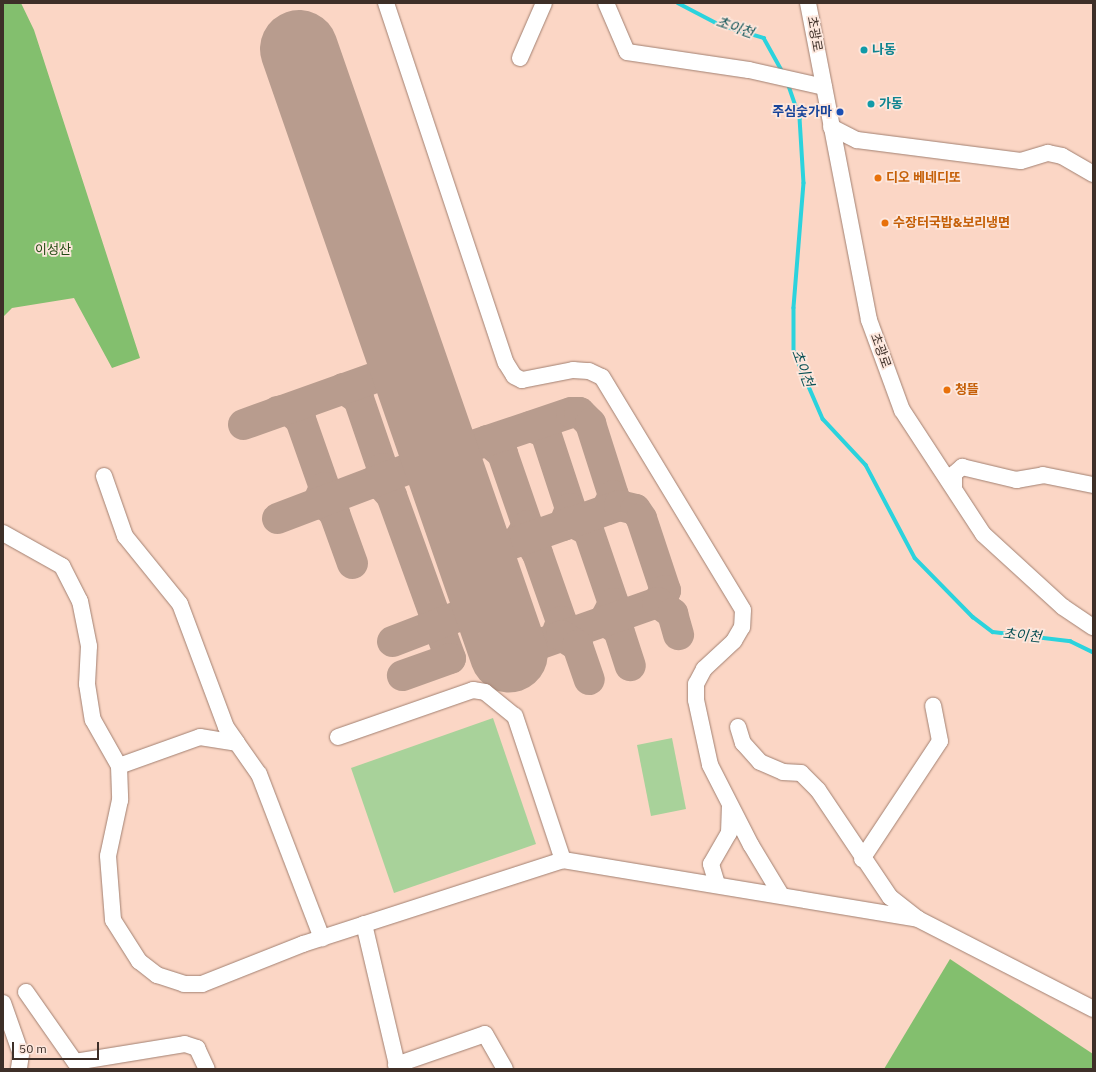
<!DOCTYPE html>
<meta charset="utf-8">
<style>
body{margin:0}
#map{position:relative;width:1096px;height:1072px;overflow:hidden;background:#fbd6c5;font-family:"IBM Plex Sans","Noto Sans KR",sans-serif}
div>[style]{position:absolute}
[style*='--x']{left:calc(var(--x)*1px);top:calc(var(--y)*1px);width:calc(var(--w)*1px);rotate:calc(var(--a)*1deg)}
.green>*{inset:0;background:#a8d29a}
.forest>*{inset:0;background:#83bf6e}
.stream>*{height:3.5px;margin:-1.75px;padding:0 1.75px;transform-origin:1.75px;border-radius:1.75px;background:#2bd3dd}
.taxiway>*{height:31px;margin:-15.5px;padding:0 15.5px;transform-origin:15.5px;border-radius:15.5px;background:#b89c8e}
.runway>*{height:78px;margin:-39px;padding:0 39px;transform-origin:39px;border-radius:39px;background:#b89c8e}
.roads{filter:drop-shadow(0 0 1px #a28071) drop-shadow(0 0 1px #a28071)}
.minor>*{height:16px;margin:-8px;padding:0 8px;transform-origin:8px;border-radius:8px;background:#fff}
.dots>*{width:11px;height:11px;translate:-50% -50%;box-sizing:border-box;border:2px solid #fde7dd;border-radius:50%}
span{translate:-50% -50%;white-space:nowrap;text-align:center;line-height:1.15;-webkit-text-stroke:3.5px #fde7dd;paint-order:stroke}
.street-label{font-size:13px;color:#3d2f28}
.culture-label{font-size:13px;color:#0d838f;font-weight:700}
.left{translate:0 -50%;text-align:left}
.transit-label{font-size:13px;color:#164399;font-weight:700}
.right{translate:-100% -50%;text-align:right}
.food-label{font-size:13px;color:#c56008;font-weight:700}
.park-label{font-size:13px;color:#234b14}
.water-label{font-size:14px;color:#0a5054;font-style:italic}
.frame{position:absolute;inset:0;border:4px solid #3d2f28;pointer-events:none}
.scale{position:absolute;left:12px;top:1042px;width:87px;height:18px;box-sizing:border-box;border:2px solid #3d2f28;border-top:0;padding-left:5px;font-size:12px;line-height:14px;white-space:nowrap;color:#3d2f28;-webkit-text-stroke:3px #fde7dd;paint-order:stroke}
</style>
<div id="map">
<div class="green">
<i style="clip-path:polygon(493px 718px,536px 844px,394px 893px,351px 768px)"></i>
<i style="clip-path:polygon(672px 738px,686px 809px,651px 816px,637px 745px)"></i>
</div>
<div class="forest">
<i style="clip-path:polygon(3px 3px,21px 3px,34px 30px,140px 358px,112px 368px,74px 298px,12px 308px,3px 317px)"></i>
<i style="clip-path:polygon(950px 959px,1093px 1054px,1093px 1069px,884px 1069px)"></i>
</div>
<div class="stream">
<i style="--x:678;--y:3;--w:47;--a:27.6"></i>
<i style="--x:720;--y:25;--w:46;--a:16.5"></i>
<i style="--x:764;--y:38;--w:39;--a:61"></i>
<i style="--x:788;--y:83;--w:37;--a:71"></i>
<i style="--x:800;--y:118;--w:65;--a:86.5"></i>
<i style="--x:804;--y:183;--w:125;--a:94.6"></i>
<i style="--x:794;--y:308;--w:44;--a:90"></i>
<i style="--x:794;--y:352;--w:73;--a:66.6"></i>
<i style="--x:823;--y:419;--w:63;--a:46.9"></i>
<i style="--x:866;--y:465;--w:105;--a:62.2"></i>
<i style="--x:915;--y:558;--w:83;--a:45.5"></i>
<i style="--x:973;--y:617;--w:25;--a:37"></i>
<i style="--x:993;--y:632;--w:78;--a:6.7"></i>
<i style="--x:1070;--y:641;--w:25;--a:26"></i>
</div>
<div class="taxiway">
<i style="--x:343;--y:388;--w:18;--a:34"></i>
<i style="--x:358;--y:398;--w:74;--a:71.1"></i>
<i style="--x:382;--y:468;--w:13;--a:113"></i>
<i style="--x:277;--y:411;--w:11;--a:-10"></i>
<i style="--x:288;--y:409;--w:16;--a:40"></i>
<i style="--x:300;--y:419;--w:72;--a:70.6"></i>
<i style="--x:324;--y:487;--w:17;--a:114"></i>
<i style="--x:243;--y:424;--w:176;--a:-19.6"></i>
<i style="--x:530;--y:426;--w:16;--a:22"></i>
<i style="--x:545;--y:432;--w:80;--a:71.8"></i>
<i style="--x:570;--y:508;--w:18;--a:112"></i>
<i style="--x:487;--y:440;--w:20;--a:41"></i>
<i style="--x:502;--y:453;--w:76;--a:70.9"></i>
<i style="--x:527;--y:525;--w:17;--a:121"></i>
<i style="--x:372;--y:482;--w:9;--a:13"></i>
<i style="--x:381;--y:484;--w:15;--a:48"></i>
<i style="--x:391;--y:495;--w:173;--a:70.1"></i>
<i style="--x:450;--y:658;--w:51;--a:160.5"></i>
<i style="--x:317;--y:503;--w:10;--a:11"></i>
<i style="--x:327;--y:505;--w:11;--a:49"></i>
<i style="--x:334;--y:513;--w:53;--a:70.2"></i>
<i style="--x:277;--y:518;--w:174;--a:-20.8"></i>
<i style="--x:440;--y:456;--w:138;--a:-18.6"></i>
<i style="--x:571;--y:412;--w:8;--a:0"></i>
<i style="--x:579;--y:412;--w:16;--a:45"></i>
<i style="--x:590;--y:423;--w:76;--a:72.3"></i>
<i style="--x:613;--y:495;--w:16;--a:117"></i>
<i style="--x:571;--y:521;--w:19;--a:28"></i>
<i style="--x:588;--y:530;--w:77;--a:71.1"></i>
<i style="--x:613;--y:603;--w:19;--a:118"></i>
<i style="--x:604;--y:620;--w:17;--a:33"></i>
<i style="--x:618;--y:629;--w:38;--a:72"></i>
<i style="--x:518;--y:540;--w:12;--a:9"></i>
<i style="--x:530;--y:542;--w:13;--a:58"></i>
<i style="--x:537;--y:553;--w:72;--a:70.6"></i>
<i style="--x:561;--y:621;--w:17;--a:111"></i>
<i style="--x:475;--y:556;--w:153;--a:-19.5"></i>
<i style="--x:619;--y:505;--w:16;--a:14"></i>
<i style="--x:635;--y:509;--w:11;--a:56"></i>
<i style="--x:641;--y:518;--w:76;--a:71.6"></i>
<i style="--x:665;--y:590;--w:14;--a:124"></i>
<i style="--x:657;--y:602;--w:157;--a:160.6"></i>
<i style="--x:657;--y:602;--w:19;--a:36"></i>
<i style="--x:672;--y:613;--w:22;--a:74"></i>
<i style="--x:561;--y:635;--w:19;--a:32"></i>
<i style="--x:577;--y:645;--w:36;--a:71"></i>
<i style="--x:392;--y:641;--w:106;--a:-21"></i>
</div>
<div class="runway">
<i style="--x:299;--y:49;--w:640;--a:70.86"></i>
</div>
<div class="roads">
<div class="minor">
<i style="--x:386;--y:3;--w:379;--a:71.6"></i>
<i style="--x:506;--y:363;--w:15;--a:58"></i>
<i style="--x:514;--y:376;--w:9;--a:27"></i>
<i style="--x:522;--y:380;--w:52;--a:-11.1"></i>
<i style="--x:573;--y:370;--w:16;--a:4"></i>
<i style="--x:589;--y:371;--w:14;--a:25"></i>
<i style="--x:602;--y:377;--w:272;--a:58.8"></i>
<i style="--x:743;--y:610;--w:17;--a:93"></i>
<i style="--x:742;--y:627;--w:16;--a:120"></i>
<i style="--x:734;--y:641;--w:41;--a:137"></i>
<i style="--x:704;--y:669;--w:17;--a:118"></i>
<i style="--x:696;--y:684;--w:16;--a:90"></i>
<i style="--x:696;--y:700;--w:66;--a:77.8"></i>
<i style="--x:710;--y:765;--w:90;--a:62.9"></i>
<i style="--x:751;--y:845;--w:58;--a:59"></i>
<i style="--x:606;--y:3;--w:53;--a:66.8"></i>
<i style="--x:627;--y:52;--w:123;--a:8.4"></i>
<i style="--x:749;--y:70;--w:77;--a:12.8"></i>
<i style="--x:808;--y:3;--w:323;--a:79.1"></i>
<i style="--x:869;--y:320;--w:96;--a:69.9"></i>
<i style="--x:902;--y:410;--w:148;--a:56.8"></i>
<i style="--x:983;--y:534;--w:108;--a:42.4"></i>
<i style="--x:1063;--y:607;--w:36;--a:34"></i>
<i style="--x:520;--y:58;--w:60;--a:-66.4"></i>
<i style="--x:831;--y:127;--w:29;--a:27"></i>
<i style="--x:857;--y:140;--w:165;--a:7.3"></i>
<i style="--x:1021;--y:161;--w:28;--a:-17"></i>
<i style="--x:1048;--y:153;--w:14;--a:12"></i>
<i style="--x:1062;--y:156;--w:36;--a:30"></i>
<i style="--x:104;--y:476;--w:64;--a:70.7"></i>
<i style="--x:125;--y:536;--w:87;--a:51"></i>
<i style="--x:180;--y:604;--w:131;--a:69.5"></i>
<i style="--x:226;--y:727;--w:19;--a:55"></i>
<i style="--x:954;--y:488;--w:14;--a:-90"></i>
<i style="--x:954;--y:474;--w:11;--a:-41"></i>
<i style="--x:962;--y:467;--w:56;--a:13.5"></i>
<i style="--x:1016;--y:480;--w:27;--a:-10"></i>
<i style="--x:1043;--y:475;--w:51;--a:11.3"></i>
<i style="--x:3;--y:533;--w:68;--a:29.2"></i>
<i style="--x:62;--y:566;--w:39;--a:63"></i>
<i style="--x:80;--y:601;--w:46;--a:78.7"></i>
<i style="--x:89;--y:646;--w:38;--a:93"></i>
<i style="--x:87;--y:684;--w:36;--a:81"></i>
<i style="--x:93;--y:720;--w:53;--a:60.5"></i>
<i style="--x:119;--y:766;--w:34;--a:88"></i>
<i style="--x:120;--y:800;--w:57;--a:102.1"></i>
<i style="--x:108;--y:856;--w:64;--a:85.5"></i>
<i style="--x:113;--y:920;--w:49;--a:57.6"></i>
<i style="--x:139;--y:961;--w:23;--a:38"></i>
<i style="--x:157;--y:975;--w:28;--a:18"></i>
<i style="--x:184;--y:984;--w:18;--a:0"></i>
<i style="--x:202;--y:984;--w:109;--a:-21.6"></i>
<i style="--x:303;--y:944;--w:273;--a:-17.9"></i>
<i style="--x:563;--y:860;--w:360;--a:9.4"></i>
<i style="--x:918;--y:919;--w:197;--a:27.2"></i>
<i style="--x:738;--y:727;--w:17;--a:73"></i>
<i style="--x:743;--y:743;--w:25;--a:48"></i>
<i style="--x:760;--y:762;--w:25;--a:23"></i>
<i style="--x:783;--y:772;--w:18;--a:3"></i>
<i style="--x:801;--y:773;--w:24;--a:45"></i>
<i style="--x:818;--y:790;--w:129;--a:56.1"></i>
<i style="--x:890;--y:897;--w:34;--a:38"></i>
<i style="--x:338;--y:737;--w:143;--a:-19.2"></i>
<i style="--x:473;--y:690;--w:12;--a:9"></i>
<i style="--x:485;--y:692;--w:38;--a:39"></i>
<i style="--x:515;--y:716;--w:152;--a:71.6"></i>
<i style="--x:119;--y:766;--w:86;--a:-19.7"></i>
<i style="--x:200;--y:737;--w:37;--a:9"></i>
<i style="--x:237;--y:743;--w:38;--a:55"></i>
<i style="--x:259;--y:774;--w:176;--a:69"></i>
<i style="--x:862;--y:859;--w:141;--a:-56.5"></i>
<i style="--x:940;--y:741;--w:36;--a:-101"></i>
<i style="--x:717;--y:884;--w:21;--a:-107"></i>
<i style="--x:711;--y:864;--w:36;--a:-60"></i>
<i style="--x:729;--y:833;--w:26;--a:-88"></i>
<i style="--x:364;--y:924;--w:149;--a:76.8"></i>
<i style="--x:26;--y:992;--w:85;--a:55"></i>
<i style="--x:75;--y:1062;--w:111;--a:-9.3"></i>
<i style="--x:185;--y:1044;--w:13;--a:18"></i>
<i style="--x:197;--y:1048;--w:23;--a:65"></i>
<i style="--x:3;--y:1003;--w:54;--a:70.6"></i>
<i style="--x:21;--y:1054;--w:15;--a:98"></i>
<i style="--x:396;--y:1065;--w:94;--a:-19.2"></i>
<i style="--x:485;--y:1034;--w:40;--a:60.3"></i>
</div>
</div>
<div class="dots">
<i style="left:864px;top:50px;background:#0f9aa8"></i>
<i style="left:871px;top:104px;background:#0f9aa8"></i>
<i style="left:840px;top:112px;background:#1a4fb4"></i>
<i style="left:878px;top:178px;background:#e8710a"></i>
<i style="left:885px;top:223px;background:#e8710a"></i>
<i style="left:947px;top:390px;background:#e8710a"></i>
</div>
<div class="street-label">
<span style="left:814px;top:34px;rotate:80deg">초광로</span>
<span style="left:880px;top:351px;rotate:70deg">초광로</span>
</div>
<div class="culture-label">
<span class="left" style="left:872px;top:50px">나동</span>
<span class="left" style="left:879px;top:104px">가동</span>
</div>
<div class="transit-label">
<span class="right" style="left:832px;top:112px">주심숯가마</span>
</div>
<div class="food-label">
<span class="left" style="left:886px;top:178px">디오 베네디또</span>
<span class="left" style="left:893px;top:223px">수장터국밥&amp;보리냉면</span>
<span class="left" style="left:955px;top:390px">청뜰</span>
</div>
<div class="park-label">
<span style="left:53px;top:250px">이성산</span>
</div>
<div class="water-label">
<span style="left:735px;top:27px;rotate:19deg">초이천</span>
<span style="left:803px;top:368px;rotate:70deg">초이천</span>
<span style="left:1022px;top:635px;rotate:6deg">초이천</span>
</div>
<div class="frame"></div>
<div class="scale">50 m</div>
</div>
